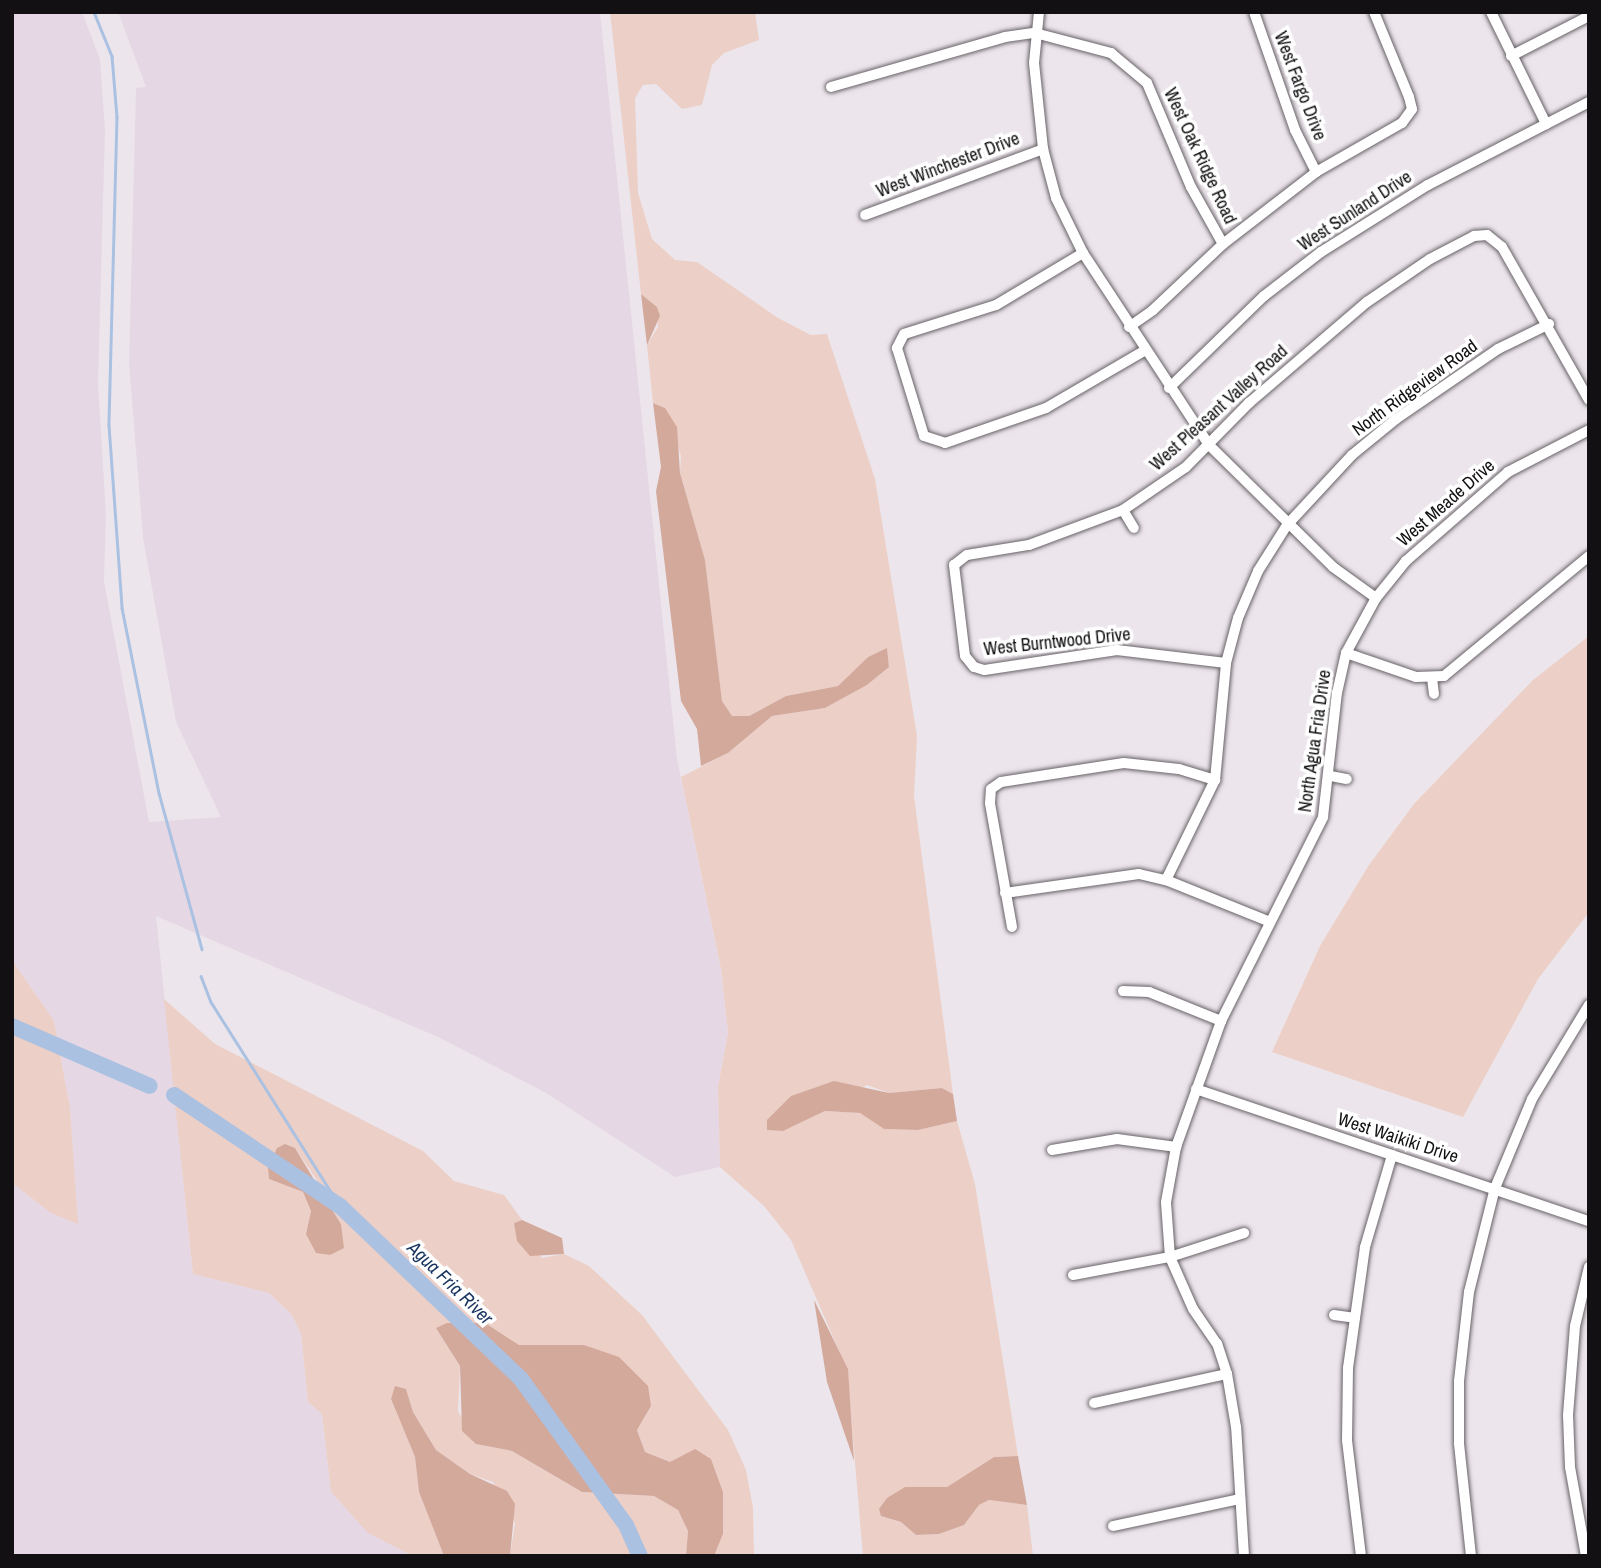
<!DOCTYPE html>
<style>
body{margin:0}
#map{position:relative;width:1601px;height:1568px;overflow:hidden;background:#ece6ec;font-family:"Archivo Narrow",sans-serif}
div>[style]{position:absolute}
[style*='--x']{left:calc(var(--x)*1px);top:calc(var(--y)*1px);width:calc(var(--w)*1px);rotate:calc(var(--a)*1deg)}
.built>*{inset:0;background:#e5d8e4}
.green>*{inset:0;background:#eccfc6}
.forest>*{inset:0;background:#d3a99c}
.stream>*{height:2.5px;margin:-1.25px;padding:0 1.25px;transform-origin:1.25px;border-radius:1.25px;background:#abc1e2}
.river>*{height:16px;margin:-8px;padding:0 8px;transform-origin:8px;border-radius:8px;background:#abc1e2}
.roads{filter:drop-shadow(0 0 2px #686267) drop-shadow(0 0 2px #686267)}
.minor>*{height:10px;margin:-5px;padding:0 5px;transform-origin:5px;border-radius:5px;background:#fff}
span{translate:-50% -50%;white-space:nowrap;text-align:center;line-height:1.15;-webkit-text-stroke:7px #fff;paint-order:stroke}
.street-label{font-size:18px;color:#121012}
.water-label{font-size:19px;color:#19345f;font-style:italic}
.frame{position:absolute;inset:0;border:14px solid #121012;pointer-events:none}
</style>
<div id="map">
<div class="built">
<i style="clip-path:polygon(12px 12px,82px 12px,100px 59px,105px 131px,98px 383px,106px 515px,104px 581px,149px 822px,221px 817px,176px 722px,143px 538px,129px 363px,136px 88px,146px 87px,118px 12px,600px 12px,677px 759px,721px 969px,728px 1033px,718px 1087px,720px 1167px,675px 1177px,546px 1093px,438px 1037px,156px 916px,193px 1274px,269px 1293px,292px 1315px,301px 1334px,308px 1402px,322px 1414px,331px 1492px,368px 1532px,413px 1556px,12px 1556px,12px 1183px,51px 1213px,77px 1223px,70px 1108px,54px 1021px,12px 960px)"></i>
</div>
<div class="green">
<i style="clip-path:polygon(610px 12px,755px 12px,759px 40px,724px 53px,712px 65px,702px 105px,682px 109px,656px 84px,643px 85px,635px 98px,638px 193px,652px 239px,675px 260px,697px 262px,778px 318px,811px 335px,827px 334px,875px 479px,917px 736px,914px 796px,953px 1094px,942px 1088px,889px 1093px,867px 1085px,783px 1131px,825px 1111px,860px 1113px,884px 1129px,918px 1130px,957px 1121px,975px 1184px,1018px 1456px,994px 1457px,947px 1487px,905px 1487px,881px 1516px,901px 1522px,916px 1535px,939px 1534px,964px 1525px,979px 1505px,989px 1500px,1027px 1505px,1033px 1556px,863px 1556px,847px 1369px,791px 1240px,764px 1206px,720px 1167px,718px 1087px,728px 1033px,721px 969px,681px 777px,728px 753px,772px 716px,825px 708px,867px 685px,889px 667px,887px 649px,868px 657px,838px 686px,786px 696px,749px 716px,732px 717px,722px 701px,705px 561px,680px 473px,681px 456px,665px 408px,653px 403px,647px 345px,658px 327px,657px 307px,641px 294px)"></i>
<i style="clip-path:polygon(1589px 636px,1589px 912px,1538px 979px,1463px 1117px,1272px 1052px,1320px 946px,1369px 865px,1414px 804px,1533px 680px)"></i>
<i style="clip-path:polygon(12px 960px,54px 1021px,70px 1108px,78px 1224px,51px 1213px,12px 1183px)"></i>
<i style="clip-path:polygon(evenodd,164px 999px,215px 1044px,423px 1151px,454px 1181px,504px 1195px,522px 1220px,514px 1223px,542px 1258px,564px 1254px,589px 1266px,642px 1315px,728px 1430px,746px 1470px,753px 1508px,754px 1556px,714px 1556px,723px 1534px,723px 1492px,711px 1460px,670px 1462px,645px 1452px,637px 1430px,651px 1406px,549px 1347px,518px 1345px,485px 1323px,437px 1329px,460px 1366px,458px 1411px,476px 1444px,512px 1451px,582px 1492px,654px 1496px,678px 1510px,688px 1531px,686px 1556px,510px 1556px,515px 1523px,493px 1482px,470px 1474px,436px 1450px,413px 1412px,406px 1389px,391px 1399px,415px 1457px,419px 1492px,444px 1556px,413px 1556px,368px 1533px,331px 1492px,322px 1414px,308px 1402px,301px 1334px,292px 1315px,269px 1293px,193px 1274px,164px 999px,295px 1148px,316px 1179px,341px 1224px,306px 1234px,311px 1211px,303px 1192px,269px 1179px,268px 1168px,295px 1148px)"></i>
</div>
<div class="forest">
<i style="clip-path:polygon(641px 294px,657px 307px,660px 316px,647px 345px)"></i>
<i style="clip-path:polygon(653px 403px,665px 408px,677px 427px,680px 473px,705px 560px,722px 701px,732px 716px,749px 716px,786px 696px,838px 686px,868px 657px,887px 648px,889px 667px,867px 685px,825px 708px,772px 716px,728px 753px,701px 766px,697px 729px,681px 701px,656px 491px,661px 467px)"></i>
<i style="clip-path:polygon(834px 1081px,889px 1093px,942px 1088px,953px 1094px,957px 1121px,918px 1130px,884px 1129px,860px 1113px,825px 1111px,783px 1131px,767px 1130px,767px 1120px,791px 1096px)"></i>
<i style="clip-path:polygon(285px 1144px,295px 1148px,341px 1224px,344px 1248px,330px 1255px,316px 1253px,306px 1234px,311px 1211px,303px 1192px,269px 1179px,268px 1168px,277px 1148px)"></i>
<i style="clip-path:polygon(522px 1220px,562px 1238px,564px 1254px,530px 1256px,517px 1241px,514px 1223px)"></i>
<i style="clip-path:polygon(814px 1300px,848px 1369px,854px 1461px,827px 1382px)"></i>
<i style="clip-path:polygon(447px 1323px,485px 1323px,519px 1345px,584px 1345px,619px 1357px,648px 1386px,651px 1406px,637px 1430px,645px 1452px,670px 1462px,695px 1449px,711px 1459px,723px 1492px,723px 1534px,714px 1556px,686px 1556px,688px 1531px,678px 1510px,654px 1496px,582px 1492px,512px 1451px,476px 1444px,462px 1431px,460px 1366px,436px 1328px)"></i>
<i style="clip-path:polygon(395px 1386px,406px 1389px,413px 1412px,436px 1450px,470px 1474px,507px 1491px,515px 1504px,510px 1556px,444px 1556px,419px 1492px,415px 1457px,391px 1399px)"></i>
<i style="clip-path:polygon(1018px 1456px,1027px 1505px,989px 1500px,979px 1505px,964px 1525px,939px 1534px,916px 1535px,901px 1522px,881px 1516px,879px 1509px,887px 1498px,905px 1487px,947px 1487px,994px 1457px)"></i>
</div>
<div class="stream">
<i style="--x:94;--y:12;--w:48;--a:67.8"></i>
<i style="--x:112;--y:56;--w:61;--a:85.3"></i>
<i style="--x:117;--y:117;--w:308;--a:91.5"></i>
<i style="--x:109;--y:425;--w:183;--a:85.9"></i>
<i style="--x:122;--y:608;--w:189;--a:78.7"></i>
<i style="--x:159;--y:793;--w:162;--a:74.6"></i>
<i style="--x:201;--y:976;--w:28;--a:69"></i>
<i style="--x:211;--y:1002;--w:241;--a:57.7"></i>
</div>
<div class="river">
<i style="--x:12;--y:1026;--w:150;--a:23.5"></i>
<i style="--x:174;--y:1095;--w:200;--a:33.8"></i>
<i style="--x:340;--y:1206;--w:250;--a:43.7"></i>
<i style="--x:521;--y:1379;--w:180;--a:54.3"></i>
<i style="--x:626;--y:1525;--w:34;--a:66"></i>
</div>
<div class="roads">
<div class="minor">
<i style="--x:1039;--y:12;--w:51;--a:95.6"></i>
<i style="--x:1034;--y:63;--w:86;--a:84"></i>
<i style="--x:1043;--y:149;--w:51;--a:75.1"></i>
<i style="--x:1056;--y:198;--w:61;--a:63.9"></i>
<i style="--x:1083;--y:253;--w:230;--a:56.7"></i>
<i style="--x:1209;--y:445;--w:174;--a:44.5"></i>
<i style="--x:1333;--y:567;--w:53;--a:35.8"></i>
<i style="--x:1254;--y:12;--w:125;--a:70.8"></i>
<i style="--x:1295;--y:130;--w:47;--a:63.4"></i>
<i style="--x:1491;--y:12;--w:125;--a:63.8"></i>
<i style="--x:1511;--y:56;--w:88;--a:-27.1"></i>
<i style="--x:831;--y:87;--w:181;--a:-16"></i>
<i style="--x:1005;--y:37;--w:30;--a:-8"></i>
<i style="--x:1035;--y:33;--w:79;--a:14.7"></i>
<i style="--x:1111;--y:53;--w:47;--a:39.8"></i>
<i style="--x:1147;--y:83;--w:113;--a:67.1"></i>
<i style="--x:1191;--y:187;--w:65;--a:60.7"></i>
<i style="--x:865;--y:215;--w:190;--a:-20.3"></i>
<i style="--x:1083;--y:253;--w:101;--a:149.1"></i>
<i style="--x:996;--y:305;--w:96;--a:162.5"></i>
<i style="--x:904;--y:334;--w:16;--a:117"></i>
<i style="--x:897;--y:348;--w:92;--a:72.9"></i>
<i style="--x:924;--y:436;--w:22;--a:18"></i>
<i style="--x:945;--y:443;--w:107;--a:-19.1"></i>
<i style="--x:1046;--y:408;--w:113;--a:-30.2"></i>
<i style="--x:1129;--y:327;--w:29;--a:-35"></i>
<i style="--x:1153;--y:310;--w:96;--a:-43.3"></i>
<i style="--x:1223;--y:244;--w:118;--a:-37.7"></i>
<i style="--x:1316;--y:172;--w:99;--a:-29.7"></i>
<i style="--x:1402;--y:123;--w:17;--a:-54"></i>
<i style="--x:1412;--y:109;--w:12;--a:-104"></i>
<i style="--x:1409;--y:97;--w:92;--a:-112.4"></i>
<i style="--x:1169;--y:388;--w:132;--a:-44.1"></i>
<i style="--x:1264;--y:296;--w:72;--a:-37.7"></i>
<i style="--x:1321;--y:252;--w:126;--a:-32.1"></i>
<i style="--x:1428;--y:185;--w:181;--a:-27.3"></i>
<i style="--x:1123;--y:510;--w:21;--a:59"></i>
<i style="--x:1346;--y:653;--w:74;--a:18.9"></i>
<i style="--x:1416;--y:677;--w:28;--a:-2"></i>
<i style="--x:1444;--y:676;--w:188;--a:-39.6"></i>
<i style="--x:1226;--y:663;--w:110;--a:-173.2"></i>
<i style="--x:1117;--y:650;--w:134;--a:171.4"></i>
<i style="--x:984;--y:670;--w:10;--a:-163"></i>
<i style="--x:974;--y:667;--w:14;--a:-129"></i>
<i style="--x:965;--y:656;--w:92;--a:-96.9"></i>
<i style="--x:954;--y:565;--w:16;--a:-38"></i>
<i style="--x:967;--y:555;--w:63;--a:-9.2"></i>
<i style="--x:1029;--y:545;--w:100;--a:-20.4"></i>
<i style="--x:1123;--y:510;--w:76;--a:-34.3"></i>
<i style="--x:1186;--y:467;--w:90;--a:-45.5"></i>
<i style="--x:1249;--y:403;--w:155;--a:-40.6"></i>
<i style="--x:1367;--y:302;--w:76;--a:-34.3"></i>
<i style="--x:1430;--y:259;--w:50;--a:-27.6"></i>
<i style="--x:1474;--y:236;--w:13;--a:-4"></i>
<i style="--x:1487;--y:235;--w:19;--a:39"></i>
<i style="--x:1502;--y:247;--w:176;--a:60.4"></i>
<i style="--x:1432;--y:678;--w:16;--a:83"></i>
<i style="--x:1331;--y:776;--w:16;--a:11"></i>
<i style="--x:1166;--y:880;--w:111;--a:-63.9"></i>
<i style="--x:1215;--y:780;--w:118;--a:-84.6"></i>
<i style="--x:1226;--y:663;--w:47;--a:-75.1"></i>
<i style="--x:1238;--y:618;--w:51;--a:-66.9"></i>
<i style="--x:1258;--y:571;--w:54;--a:-57.8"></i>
<i style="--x:1287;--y:525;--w:96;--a:-47.1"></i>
<i style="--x:1352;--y:455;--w:57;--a:-39.3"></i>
<i style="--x:1396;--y:419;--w:124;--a:-34.5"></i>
<i style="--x:1498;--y:349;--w:57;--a:-26.1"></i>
<i style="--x:1005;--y:893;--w:135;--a:-8.1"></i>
<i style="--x:1139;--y:874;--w:28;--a:13"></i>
<i style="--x:1166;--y:880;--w:110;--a:21.9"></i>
<i style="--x:1012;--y:927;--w:126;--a:-100.1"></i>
<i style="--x:990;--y:803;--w:14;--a:-86"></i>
<i style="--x:991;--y:789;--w:12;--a:-35"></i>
<i style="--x:1001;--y:782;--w:124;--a:-8.8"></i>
<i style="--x:1124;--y:763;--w:55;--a:6.2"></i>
<i style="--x:1179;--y:769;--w:38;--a:17"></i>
<i style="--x:1123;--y:991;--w:26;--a:2"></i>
<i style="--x:1149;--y:992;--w:78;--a:21.9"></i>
<i style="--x:1196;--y:1089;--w:415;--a:18.6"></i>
<i style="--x:1052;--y:1150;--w:66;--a:-9.6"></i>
<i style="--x:1117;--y:1139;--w:60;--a:7.7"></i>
<i style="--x:1073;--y:1275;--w:99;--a:-10.5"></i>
<i style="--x:1170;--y:1257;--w:78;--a:-18"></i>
<i style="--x:1334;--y:1315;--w:21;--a:8"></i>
<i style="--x:1094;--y:1403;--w:136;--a:-12.3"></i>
<i style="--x:1113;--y:1526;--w:130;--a:-12"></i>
<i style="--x:1244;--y:1556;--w:129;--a:-93.5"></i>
<i style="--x:1236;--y:1427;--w:54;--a:-99.6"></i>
<i style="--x:1227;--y:1374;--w:32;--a:-108"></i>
<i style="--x:1217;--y:1344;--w:42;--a:-124.4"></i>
<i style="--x:1193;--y:1309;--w:57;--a:-113.9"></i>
<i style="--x:1170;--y:1257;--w:55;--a:-94.2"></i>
<i style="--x:1166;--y:1202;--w:56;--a:-79.7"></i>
<i style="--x:1176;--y:1147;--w:134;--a:-70.3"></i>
<i style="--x:1221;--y:1021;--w:228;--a:-63.4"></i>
<i style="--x:1323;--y:817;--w:125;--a:-83.6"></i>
<i style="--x:1337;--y:693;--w:41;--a:-77.3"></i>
<i style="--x:1346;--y:653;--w:63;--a:-61.4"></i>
<i style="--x:1376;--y:598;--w:48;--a:-51"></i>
<i style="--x:1406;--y:561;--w:135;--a:-41.1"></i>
<i style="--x:1508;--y:472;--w:91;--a:-27.4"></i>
<i style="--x:1361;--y:1556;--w:117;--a:-96.9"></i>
<i style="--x:1347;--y:1440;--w:72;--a:-89.2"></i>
<i style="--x:1348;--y:1368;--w:122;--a:-82"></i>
<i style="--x:1365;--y:1247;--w:96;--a:-73.6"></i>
<i style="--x:1471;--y:1556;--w:114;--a:-96.1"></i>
<i style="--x:1459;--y:1443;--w:62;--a:-90"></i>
<i style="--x:1459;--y:1381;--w:90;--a:-83.6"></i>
<i style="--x:1469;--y:1292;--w:107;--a:-76"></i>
<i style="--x:1495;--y:1188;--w:96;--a:-67.4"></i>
<i style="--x:1532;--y:1099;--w:110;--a:-58.8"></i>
<i style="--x:1586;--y:1556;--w:90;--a:-100.2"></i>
<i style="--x:1570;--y:1467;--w:52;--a:-92.2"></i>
<i style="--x:1568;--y:1415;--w:89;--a:-85.5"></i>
<i style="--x:1575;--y:1326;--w:61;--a:-76.7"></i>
</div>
</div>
<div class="street-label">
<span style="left:1300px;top:86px;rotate:69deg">West Fargo Drive</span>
<span style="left:1200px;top:156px;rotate:65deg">West Oak Ridge Road</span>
<span style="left:948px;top:165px;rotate:-21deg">West Winchester Drive</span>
<span style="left:1355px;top:211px;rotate:-33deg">West Sunland Drive</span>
<span style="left:1415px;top:388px;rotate:-36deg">North Ridgeview Road</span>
<span style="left:1219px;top:408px;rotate:-42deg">West Pleasant Valley Road</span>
<span style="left:1446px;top:503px;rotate:-41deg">West Meade Drive</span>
<span style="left:1057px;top:642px;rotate:-6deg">West Burntwood Drive</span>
<span style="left:1315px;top:741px;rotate:-82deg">North Agua Fria Drive</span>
<span style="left:1398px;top:1138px;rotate:18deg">West Waikiki Drive</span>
</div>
<div class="water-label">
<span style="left:450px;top:1283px;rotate:44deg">Agua Fria River</span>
</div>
<div class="frame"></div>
</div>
